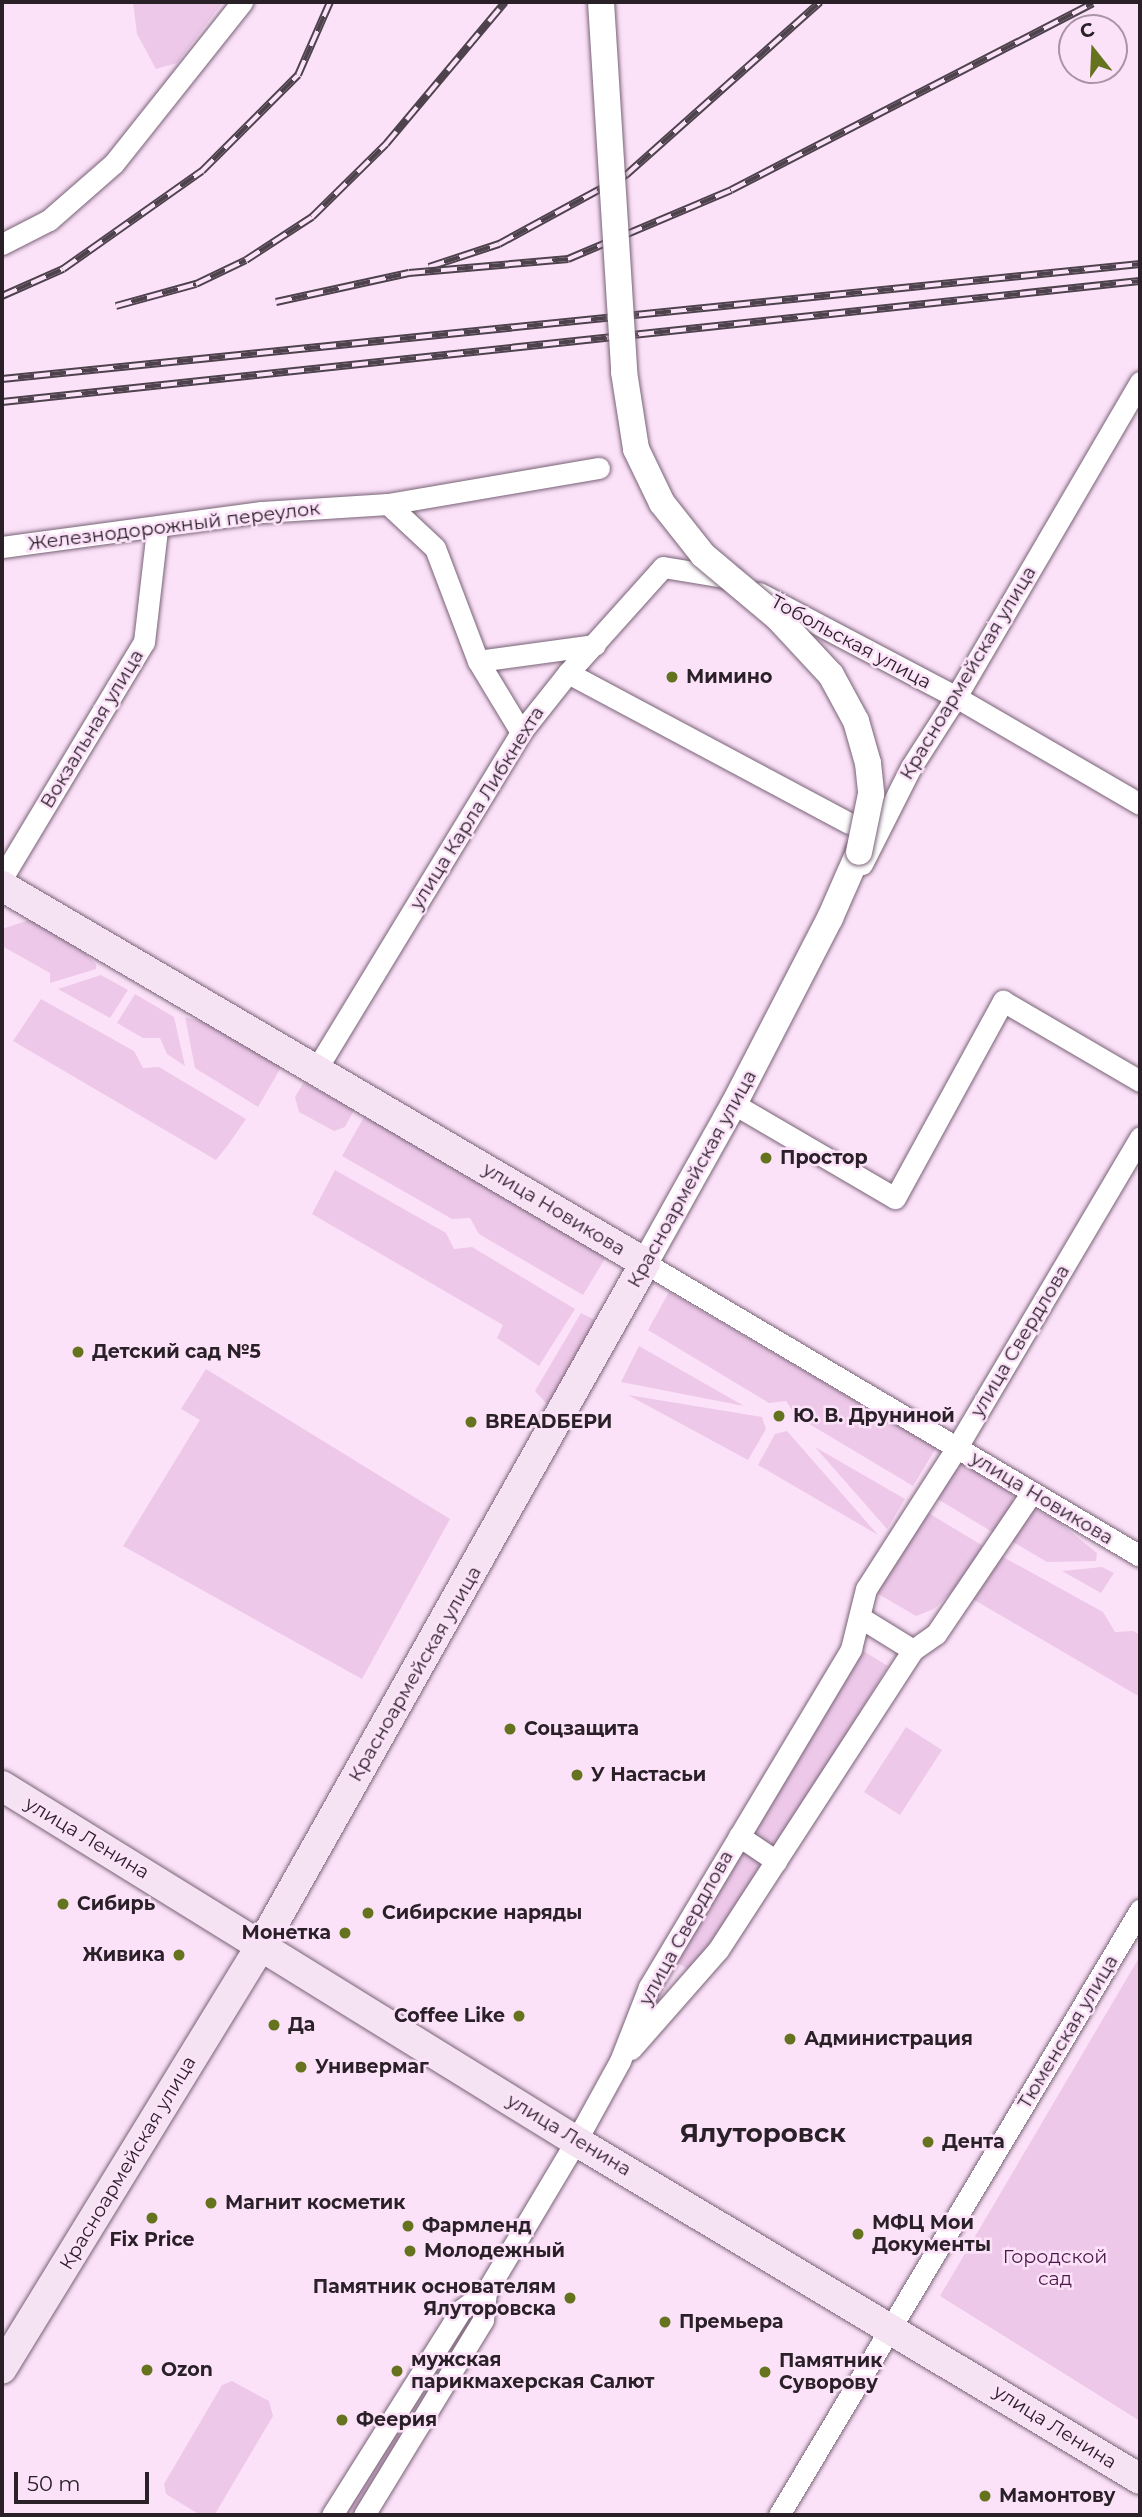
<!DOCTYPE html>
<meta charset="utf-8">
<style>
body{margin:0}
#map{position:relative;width:1142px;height:2517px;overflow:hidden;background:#fce2f9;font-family:Montserrat,sans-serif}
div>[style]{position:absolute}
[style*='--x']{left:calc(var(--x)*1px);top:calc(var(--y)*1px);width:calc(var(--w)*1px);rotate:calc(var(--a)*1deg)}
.green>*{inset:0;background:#edc8e9}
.roads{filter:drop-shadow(0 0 2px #786276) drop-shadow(0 0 2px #786276)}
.minor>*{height:21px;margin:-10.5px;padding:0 10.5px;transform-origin:10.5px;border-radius:10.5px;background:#fff}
.tertiary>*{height:26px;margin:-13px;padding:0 13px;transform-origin:13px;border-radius:13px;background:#fff}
.secondary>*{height:30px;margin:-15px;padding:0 15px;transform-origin:15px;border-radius:15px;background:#f5e3f3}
.rail>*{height:8px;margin-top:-4px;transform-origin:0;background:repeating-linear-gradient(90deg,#fce2f9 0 16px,#4e424d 0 32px);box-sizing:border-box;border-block:2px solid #4e424d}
.bridges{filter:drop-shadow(0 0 2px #786276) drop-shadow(0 0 2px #786276)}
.tertiary-bridge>*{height:26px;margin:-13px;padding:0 13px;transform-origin:13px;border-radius:13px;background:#fff}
.dots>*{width:19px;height:19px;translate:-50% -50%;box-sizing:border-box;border:4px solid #fce2f9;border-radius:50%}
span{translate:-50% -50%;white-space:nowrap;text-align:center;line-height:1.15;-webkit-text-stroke:5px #fce2f9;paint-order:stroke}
.street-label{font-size:19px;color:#292028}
.poi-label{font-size:19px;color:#292028;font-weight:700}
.left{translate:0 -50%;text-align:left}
.right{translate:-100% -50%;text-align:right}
.park-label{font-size:19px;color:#4b1849}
.district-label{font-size:26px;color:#292028;font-weight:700}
.frame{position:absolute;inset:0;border:4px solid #292028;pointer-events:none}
.north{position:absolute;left:1058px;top:14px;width:70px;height:70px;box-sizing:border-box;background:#fce2f9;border:2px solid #a894a5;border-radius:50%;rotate:342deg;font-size:19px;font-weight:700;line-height:28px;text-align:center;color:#292028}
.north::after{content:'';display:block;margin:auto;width:24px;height:32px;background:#65731f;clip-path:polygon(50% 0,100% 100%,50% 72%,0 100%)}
.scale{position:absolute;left:14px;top:2472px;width:135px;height:32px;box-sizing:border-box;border:4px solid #292028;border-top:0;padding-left:9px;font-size:21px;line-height:24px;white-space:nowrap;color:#292028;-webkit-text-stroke:5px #fce2f9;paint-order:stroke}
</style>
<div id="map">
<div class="green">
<i style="clip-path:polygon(133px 2px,223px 2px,177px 63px,156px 69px,137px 34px)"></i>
<i style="clip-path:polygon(29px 920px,62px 932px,96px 964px,96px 969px,50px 983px,50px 973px,2px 946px,2px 929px)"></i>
<i style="clip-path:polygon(101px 975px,128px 990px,110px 1018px,58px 989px)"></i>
<i style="clip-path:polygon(135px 994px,174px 1017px,185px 1066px,167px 1054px,160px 1038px,143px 1038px,117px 1023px)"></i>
<i style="clip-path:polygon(41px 999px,134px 1051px,143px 1068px,159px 1067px,246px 1119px,228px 1145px,216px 1160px,13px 1041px)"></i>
<i style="clip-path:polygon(185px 1017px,225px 1028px,283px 1064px,258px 1107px,195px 1068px)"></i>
<i style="clip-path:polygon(304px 1082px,354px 1110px,345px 1127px,334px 1131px,299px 1112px,295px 1097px)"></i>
<i style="clip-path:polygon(368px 1110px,609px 1252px,583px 1295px,479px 1234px,470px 1218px,452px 1219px,342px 1156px)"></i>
<i style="clip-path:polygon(335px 1170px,446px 1233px,454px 1249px,472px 1247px,575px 1309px,539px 1366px,497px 1338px,503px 1325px,312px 1214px)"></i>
<i style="clip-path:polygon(669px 1292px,936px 1448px,913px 1486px,796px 1416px,786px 1401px,769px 1403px,648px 1330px)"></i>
<i style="clip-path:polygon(581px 1313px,597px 1321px,549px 1406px,535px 1391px)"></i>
<i style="clip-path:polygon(639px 1346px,744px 1406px,621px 1382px)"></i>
<i style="clip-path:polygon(206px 1369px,450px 1519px,362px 1679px,123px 1546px,200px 1420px,181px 1409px)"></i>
<i style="clip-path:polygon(628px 1395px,762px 1417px,766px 1429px,748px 1460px)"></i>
<i style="clip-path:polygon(787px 1431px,878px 1535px,758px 1465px,775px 1434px)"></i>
<i style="clip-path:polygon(815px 1447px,905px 1499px,887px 1529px)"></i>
<i style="clip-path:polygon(956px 1459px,1012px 1493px,1013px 1503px,994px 1533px,931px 1495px)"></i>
<i style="clip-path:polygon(1027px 1506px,1055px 1519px,1097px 1553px,1096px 1561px,1047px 1562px,1006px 1538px)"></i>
<i style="clip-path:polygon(922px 1509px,983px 1546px,961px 1583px,934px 1609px,916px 1616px,875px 1592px)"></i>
<i style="clip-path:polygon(996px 1553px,1103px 1612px,1115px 1632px,1133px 1631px,1140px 1635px,1140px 1697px,971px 1598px)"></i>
<i style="clip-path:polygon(1102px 1567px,1114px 1573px,1101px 1593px,1062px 1571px)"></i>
<i style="clip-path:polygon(860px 1649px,888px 1666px,777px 1849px,749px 1831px)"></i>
<i style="clip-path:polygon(906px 1727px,942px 1750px,900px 1815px,864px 1792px)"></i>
<i style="clip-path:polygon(738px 1849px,764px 1864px,692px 1972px,673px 1960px)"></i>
<i style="clip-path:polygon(1140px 1956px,1140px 2421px,940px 2296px)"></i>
<i style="clip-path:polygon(232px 2381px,269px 2401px,273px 2416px,215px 2514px,200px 2515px,166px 2494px,164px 2484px,222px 2385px)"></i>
<i style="clip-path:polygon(395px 2420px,410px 2429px,358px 2515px,337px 2515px)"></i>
</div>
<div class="roads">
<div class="minor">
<i style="--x:2;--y:244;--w:53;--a:-27.1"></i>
<i style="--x:49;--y:220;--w:86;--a:-41.2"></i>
<i style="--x:114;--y:163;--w:206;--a:-51.5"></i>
<i style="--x:388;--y:504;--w:214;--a:-9.7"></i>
<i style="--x:2;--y:547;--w:262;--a:-7.7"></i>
<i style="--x:262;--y:512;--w:126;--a:-3.6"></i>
<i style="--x:388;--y:504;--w:64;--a:43.1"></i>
<i style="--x:435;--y:548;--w:121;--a:69.2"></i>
<i style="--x:478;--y:661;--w:83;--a:58.8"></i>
<i style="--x:759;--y:593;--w:223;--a:27.8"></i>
<i style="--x:956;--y:697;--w:213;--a:30.2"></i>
<i style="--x:478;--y:661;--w:118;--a:-7.8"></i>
<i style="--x:568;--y:673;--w:319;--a:28.1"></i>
<i style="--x:862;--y:864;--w:109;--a:-63.2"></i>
<i style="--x:911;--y:767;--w:83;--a:-57.3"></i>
<i style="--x:956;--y:697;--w:365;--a:-59.7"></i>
<i style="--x:2;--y:878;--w:275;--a:-59"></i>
<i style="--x:144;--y:642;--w:114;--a:-83.4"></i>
<i style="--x:317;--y:1068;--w:393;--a:-58.7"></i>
<i style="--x:521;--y:732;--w:75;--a:-51.5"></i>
<i style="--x:568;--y:673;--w:142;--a:-48.1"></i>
<i style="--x:663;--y:567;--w:69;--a:9.2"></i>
<i style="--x:734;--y:1104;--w:186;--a:30.3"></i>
<i style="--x:895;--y:1198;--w:225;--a:-61.3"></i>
<i style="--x:1003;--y:1001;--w:159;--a:30.3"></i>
<i style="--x:645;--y:1263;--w:575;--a:30.62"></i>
<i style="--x:861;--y:1618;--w:61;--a:31.6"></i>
<i style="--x:739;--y:1836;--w:45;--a:34"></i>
<i style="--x:631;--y:2049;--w:132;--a:-48.7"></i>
<i style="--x:718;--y:1950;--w:358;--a:-57"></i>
<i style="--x:913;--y:1650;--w:28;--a:-35"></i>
<i style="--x:936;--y:1634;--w:171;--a:-55.9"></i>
<i style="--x:332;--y:2515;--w:242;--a:-57.8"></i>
<i style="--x:461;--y:2310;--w:31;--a:-36"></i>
<i style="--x:486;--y:2292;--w:176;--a:-59.2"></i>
<i style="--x:576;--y:2141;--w:91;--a:-61.2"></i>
<i style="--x:620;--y:2061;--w:79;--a:-68.6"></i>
<i style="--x:649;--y:1987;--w:394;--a:-59.1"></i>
<i style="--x:851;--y:1649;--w:62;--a:-76"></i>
<i style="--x:866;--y:1589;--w:169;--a:-57.3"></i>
<i style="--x:957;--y:1447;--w:360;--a:-59.4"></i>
<i style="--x:364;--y:2515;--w:228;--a:-58.6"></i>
<i style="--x:483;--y:2320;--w:28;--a:-84"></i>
<i style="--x:779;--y:2515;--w:705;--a:-59.18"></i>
</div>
<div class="tertiary">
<i style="--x:645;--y:1263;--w:182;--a:-60.8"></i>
<i style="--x:734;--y:1104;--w:209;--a:-62.7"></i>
<i style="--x:830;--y:918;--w:72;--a:-66.3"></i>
</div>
<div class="secondary">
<i style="--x:2;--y:886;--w:745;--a:30.38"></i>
<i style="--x:645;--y:1263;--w:781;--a:119.35"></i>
<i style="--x:262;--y:1944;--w:498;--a:121.5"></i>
<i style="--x:2;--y:1786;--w:675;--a:31.74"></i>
<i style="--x:576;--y:2141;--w:658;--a:30.93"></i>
</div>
</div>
<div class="rail">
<i style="--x:429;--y:267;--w:74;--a:-18.2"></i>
<i style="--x:499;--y:244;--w:145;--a:-28.5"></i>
<i style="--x:626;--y:175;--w:260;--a:-41.7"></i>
<i style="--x:2;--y:296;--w:67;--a:-23.9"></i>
<i style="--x:63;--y:269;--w:170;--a:-35.2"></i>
<i style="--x:202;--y:171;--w:136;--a:-45"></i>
<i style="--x:298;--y:75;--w:80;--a:-66.3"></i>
<i style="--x:276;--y:302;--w:136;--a:-12.3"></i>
<i style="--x:409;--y:273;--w:160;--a:-5"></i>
<i style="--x:568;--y:259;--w:177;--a:-22.9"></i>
<i style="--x:731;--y:190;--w:407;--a:-27.3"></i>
<i style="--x:116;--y:306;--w:83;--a:-15.4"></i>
<i style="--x:196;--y:284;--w:55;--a:-25.6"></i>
<i style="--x:246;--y:260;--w:79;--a:-33.1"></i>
<i style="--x:312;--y:217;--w:104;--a:-44.6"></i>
<i style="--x:386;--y:144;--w:185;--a:-50"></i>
<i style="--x:2;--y:379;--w:1144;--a:-5.77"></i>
<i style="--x:2;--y:402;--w:1144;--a:-6.07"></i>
</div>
<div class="bridges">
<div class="tertiary-bridge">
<i style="--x:601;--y:2;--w:371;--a:86.4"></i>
<i style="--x:624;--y:372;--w:78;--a:81.1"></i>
<i style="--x:636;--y:449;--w:60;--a:64.3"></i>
<i style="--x:662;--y:503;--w:66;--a:51.7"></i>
<i style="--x:703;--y:555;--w:97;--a:40"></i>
<i style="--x:777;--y:617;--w:79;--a:47"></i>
<i style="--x:831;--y:675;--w:52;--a:61.5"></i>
<i style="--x:856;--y:721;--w:44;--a:74.1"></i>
<i style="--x:868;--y:763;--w:31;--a:84"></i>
<i style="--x:871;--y:794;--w:59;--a:101.7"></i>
</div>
</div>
<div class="dots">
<i style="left:672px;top:677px;background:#65731f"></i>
<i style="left:766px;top:1158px;background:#65731f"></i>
<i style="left:78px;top:1352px;background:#65731f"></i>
<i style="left:779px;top:1416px;background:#65731f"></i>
<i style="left:471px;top:1422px;background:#65731f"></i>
<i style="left:510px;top:1729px;background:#65731f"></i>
<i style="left:577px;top:1775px;background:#65731f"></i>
<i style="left:63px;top:1904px;background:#65731f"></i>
<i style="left:368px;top:1913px;background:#65731f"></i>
<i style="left:345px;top:1933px;background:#65731f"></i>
<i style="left:179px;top:1955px;background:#65731f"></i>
<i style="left:519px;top:2016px;background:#65731f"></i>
<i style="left:274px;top:2025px;background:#65731f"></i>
<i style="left:790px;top:2039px;background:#65731f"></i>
<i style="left:301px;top:2067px;background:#65731f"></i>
<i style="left:928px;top:2142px;background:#65731f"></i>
<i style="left:211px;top:2203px;background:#65731f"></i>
<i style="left:152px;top:2218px;background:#65731f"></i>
<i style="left:408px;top:2226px;background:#65731f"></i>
<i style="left:858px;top:2234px;background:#65731f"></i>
<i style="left:410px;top:2251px;background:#65731f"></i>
<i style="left:570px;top:2298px;background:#65731f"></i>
<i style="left:665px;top:2322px;background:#65731f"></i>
<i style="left:147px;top:2370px;background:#65731f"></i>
<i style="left:397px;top:2371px;background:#65731f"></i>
<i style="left:765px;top:2372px;background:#65731f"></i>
<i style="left:342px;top:2420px;background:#65731f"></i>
<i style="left:985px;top:2496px;background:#65731f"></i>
</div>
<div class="street-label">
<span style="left:174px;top:526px;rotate:-7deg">Железнодорожный переулок</span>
<span style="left:851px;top:642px;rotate:28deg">Тобольская улица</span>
<span style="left:968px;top:673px;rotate:-59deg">Красноармейская улица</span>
<span style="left:92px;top:729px;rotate:-59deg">Вокзальная улица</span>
<span style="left:477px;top:808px;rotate:-58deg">улица Карла Либкнехта</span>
<span style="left:692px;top:1179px;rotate:-61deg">Красноармейская улица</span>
<span style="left:554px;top:1209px;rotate:31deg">улица Новикова</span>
<span style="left:1020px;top:1341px;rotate:-59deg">улица Свердлова</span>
<span style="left:1042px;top:1498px;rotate:31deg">улица Новикова</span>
<span style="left:415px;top:1674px;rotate:-60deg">Красноармейская улица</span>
<span style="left:87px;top:1838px;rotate:31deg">улица Ленина</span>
<span style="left:686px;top:1928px;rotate:-61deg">улица Свердлова</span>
<span style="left:1068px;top:2032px;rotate:-59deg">Тюменская улица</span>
<span style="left:569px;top:2135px;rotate:31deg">улица Ленина</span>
<span style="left:128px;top:2163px;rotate:-59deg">Красноармейская улица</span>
<span style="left:1055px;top:2427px;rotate:32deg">улица Ленина</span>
</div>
<div class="poi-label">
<span class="left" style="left:686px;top:677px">Мимино</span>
<span class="left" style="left:780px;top:1158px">Простор</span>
<span class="left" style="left:92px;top:1352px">Детский сад №5</span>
<span class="left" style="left:793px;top:1416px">Ю. В. Друниной</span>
<span class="left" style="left:485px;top:1422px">BREADБЕРИ</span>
<span class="left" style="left:524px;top:1729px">Соцзащита</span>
<span class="left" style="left:591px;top:1775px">У Настасьи</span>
<span class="left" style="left:77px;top:1904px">Сибирь</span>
<span class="left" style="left:382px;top:1913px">Сибирские наряды</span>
<span class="right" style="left:331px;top:1933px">Монетка</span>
<span class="right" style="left:165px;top:1955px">Живика</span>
<span class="right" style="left:505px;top:2016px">Coffee Like</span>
<span class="left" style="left:288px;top:2025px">Да</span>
<span class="left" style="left:804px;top:2039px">Администрация</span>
<span class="left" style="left:315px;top:2067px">Универмаг</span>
<span class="left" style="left:942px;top:2142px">Дента</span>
<span class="left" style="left:225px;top:2203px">Магнит косметик</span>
<span class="left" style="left:872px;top:2234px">МФЦ Мои<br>Документы</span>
<span class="left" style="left:422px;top:2226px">Фармленд</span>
<span style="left:152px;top:2240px">Fix Price</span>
<span class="left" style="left:424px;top:2251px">Молодежный</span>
<span class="right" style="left:556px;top:2298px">Памятник основателям<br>Ялуторовска</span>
<span class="left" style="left:679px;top:2322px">Премьера</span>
<span class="left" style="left:411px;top:2371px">мужская<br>парикмахерская Салют</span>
<span class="left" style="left:779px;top:2372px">Памятник<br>Суворову</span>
<span class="left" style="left:161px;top:2370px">Ozon</span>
<span class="left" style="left:356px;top:2420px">Феерия</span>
<span class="left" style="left:999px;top:2496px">Мамонтову</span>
</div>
<div class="park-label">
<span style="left:1055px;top:2268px">Городской<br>сад</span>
</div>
<div class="district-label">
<span style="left:763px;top:2134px">Ялуторовск</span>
</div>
<div class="frame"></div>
<div class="north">С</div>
<div class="scale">50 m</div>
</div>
